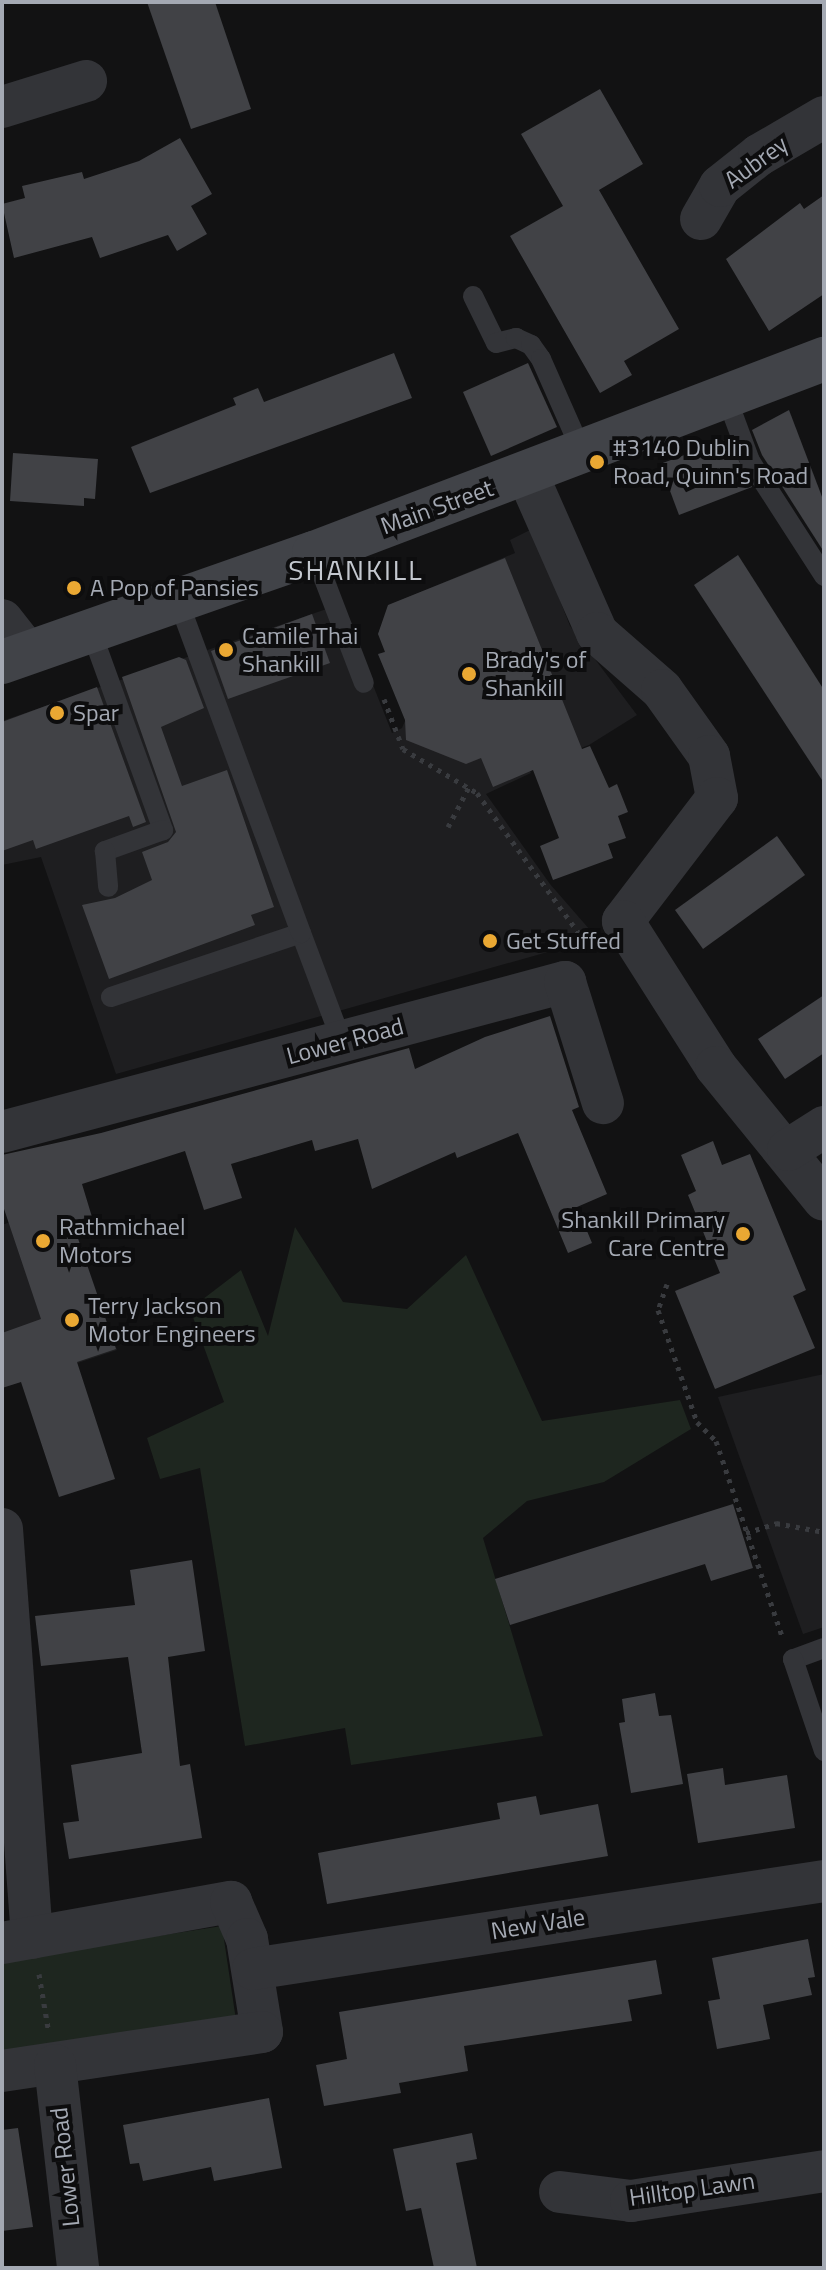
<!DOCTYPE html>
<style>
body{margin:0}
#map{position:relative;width:826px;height:2270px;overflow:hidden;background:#121213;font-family:"Titillium Web",sans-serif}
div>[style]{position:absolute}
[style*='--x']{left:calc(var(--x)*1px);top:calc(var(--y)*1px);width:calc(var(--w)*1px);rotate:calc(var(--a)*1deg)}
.built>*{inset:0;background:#1e1e20}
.green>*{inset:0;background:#1e261f}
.building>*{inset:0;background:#414246}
.path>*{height:5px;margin-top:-2.5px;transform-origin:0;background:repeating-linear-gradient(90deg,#393b3f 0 4px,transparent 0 10px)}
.lane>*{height:20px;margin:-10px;padding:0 10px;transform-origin:10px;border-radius:10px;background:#333438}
.street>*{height:42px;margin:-21px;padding:0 21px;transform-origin:21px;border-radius:21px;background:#333438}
.secondary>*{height:44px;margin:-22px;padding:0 22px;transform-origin:22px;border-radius:22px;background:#414348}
.dots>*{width:22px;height:22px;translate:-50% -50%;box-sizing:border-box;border:4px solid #0d0d0e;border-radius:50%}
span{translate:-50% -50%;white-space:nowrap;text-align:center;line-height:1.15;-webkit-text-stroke:8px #0d0d0e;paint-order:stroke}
.street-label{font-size:24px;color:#a4a9b3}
.poi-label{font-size:24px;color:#a4a9b3}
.left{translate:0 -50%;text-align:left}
.right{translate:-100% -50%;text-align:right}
.quarter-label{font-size:28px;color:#c4c8cf;letter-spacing:2px}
.frame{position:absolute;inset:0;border:4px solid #a4a9b3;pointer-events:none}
</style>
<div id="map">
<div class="built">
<i style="clip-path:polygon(532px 529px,570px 626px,637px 715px,589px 745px,529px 768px,531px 773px,486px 794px,550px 884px,597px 938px,116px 1074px,41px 857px,2px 865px,2px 721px,341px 604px,392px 733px,402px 728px,407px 716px,378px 655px,388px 650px,378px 634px,389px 605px,515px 553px,510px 540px)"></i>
<i style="clip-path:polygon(61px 1204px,117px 1350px,2px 1388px,2px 1225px)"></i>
<i style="clip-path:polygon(824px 1374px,824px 1627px,803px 1634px,718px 1397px)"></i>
</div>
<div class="green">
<i style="clip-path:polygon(295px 1227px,343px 1302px,407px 1309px,466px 1255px,542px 1421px,680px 1400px,691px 1429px,604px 1482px,527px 1501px,483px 1538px,543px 1736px,351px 1765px,345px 1728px,245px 1746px,200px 1468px,160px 1479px,147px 1438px,224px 1402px,190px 1309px,241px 1270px,268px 1336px)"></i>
<i style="clip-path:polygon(222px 1926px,236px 2020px,2px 2056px,2px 1960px)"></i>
</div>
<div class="building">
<i style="clip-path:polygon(147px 2px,215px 2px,251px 109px,191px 129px)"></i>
<i style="clip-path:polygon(600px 89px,643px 164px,599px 190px,679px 329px,624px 361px,632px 375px,600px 393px,510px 236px,563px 206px,521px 134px)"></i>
<i style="clip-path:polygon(180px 138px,212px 194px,191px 206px,207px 234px,177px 251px,168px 235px,100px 258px,92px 237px,14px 258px,2px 204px,25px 198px,22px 186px,82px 172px,84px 179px,139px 161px)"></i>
<i style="clip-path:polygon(824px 195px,824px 294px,769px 331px,726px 259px,800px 203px,804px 209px)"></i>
<i style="clip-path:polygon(394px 353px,412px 398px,150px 493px,131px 447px,236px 405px,233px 398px,258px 388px,264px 402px)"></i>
<i style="clip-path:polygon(528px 363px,557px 427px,491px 456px,463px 392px)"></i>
<i style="clip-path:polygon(789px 410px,824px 502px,824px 552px,762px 455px,752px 430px)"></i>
<i style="clip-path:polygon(728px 439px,752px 487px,679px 515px,660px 464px)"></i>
<i style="clip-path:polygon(13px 453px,98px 459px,95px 499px,84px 498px,84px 506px,10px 501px)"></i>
<i style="clip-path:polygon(738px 555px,824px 690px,824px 783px,694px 585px)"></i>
<i style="clip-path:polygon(505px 558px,582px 749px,590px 746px,609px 788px,617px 784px,628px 812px,618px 816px,626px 838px,608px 844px,613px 858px,553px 880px,540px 846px,559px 838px,533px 770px,493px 787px,481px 758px,466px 764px,406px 740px,405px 720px,378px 654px,385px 652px,378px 634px,388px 605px)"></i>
<i style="clip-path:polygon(312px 614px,330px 663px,228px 699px,211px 651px)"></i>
<i style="clip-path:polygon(179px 657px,186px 660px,204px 708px,161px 727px,182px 786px,227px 770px,274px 907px,251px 915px,255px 925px,109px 979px,82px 905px,115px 898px,152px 880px,142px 852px,168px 842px,176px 832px,122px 677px)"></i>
<i style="clip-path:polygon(97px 687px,146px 822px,133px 827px,129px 816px,36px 849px,33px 840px,2px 851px,2px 722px)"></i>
<i style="clip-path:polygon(777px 836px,805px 875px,703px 949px,675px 910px)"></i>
<i style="clip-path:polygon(824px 995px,824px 1053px,785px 1079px,758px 1039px)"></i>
<i style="clip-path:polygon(550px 1016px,579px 1107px,572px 1110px,607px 1194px,577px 1207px,592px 1243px,568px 1253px,518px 1133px,457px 1158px,455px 1152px,372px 1189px,358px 1139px,315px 1151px,312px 1140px,231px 1164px,242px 1198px,204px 1210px,185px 1151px,82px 1184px,92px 1217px,72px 1221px,116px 1349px,77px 1362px,115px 1479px,59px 1497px,21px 1382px,2px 1388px,2px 1333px,41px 1319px,2px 1203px,2px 1155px,101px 1133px,409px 1048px,415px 1069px,485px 1037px)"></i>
<i style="clip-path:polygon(713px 1141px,722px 1165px,750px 1154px,806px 1290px,793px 1296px,815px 1348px,715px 1389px,675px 1291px,720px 1273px,688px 1195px,696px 1191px,681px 1155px)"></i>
<i style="clip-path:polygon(733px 1504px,753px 1568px,711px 1581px,705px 1564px,510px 1625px,495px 1579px)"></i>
<i style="clip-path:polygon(192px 1560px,205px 1651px,168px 1657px,180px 1766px,190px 1764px,202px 1838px,69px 1859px,63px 1823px,79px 1821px,71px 1765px,142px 1753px,128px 1657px,41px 1666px,35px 1616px,135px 1605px,130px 1570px)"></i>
<i style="clip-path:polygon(655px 1693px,659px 1716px,671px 1715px,683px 1784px,631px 1793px,619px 1723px,625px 1722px,622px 1699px)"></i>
<i style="clip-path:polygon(723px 1768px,725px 1785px,787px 1775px,795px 1828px,698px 1843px,687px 1774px)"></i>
<i style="clip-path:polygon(536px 1796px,540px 1815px,598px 1804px,608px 1856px,327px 1904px,318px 1853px,500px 1819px,497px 1803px)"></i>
<i style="clip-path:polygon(808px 1939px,815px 1977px,808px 1978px,812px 1995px,763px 2005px,770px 2039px,717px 2049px,708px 2001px,720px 1999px,712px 1958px)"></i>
<i style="clip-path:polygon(656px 1960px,662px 1994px,628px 2000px,632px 2021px,464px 2046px,468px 2071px,399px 2083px,401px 2093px,324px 2106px,316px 2065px,347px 2059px,339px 2012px)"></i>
<i style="clip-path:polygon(269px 2098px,282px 2168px,214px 2181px,211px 2167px,143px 2181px,139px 2163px,130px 2164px,123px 2125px)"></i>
<i style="clip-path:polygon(18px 2128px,33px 2227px,2px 2231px,2px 2130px)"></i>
<i style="clip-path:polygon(472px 2133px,477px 2159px,456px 2163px,477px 2268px,434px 2268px,421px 2208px,406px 2211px,393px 2149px)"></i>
</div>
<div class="path">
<i style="--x:384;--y:699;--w:53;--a:69.2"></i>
<i style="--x:403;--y:749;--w:86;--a:30.7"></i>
<i style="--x:477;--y:793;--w:189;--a:54"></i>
<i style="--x:588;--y:946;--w:6;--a:121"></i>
<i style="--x:448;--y:827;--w:45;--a:-62.3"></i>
<i style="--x:667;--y:1284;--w:28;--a:109"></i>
<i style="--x:658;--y:1310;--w:119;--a:70.8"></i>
<i style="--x:697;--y:1422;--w:27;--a:45"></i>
<i style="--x:716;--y:1441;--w:206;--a:71.3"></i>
<i style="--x:746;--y:1533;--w:32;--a:-18"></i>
<i style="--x:776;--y:1523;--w:49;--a:10.6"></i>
<i style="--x:39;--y:1974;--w:55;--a:80.5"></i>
</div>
<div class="lane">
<i style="--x:473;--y:296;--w:52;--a:63.9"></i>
<i style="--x:496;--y:343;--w:21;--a:-14"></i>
<i style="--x:516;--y:338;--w:17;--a:25"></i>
<i style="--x:531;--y:345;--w:17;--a:54"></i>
<i style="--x:541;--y:359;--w:102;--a:66.2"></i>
<i style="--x:726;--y:396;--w:69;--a:69.7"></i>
<i style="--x:750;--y:461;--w:137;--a:57.2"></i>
<i style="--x:314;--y:553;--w:139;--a:69"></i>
<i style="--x:91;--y:631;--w:212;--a:70.1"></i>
<i style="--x:163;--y:830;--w:62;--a:160.1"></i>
<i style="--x:105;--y:851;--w:36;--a:85"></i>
<i style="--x:301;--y:933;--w:116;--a:69.4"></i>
<i style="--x:111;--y:997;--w:200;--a:-18.6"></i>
<i style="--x:301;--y:933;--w:355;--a:-110.3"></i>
<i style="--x:824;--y:1648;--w:33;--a:160"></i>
<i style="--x:793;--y:1659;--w:97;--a:71.4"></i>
</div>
<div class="street">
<i style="--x:2;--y:107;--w:88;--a:-17.2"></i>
<i style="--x:701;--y:219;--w:38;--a:-60"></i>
<i style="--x:720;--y:186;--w:50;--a:-38.5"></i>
<i style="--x:759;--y:155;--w:75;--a:-30.3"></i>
<i style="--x:527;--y:474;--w:174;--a:66.2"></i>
<i style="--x:597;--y:633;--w:86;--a:41.2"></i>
<i style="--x:662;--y:690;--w:81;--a:54.5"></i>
<i style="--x:709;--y:756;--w:43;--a:79.2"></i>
<i style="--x:717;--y:798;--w:155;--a:127.4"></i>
<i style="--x:623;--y:921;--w:173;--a:57.5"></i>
<i style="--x:716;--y:1067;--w:171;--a:50.9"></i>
<i style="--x:2;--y:620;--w:42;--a:51.8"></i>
<i style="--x:2;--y:1132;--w:583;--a:-14.92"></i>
<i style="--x:565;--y:982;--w:127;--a:72.6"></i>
<i style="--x:788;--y:1150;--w:43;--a:-32.6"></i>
<i style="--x:2;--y:1529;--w:410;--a:85.8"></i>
<i style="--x:2;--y:1943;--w:233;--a:-10.2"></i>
<i style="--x:231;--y:1902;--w:40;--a:66.6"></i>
<i style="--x:247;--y:1939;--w:94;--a:80.8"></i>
<i style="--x:262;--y:2032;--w:263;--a:171.5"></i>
<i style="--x:253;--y:1969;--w:578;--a:-8.76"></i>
<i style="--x:55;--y:2065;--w:204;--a:83.5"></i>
<i style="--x:560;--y:2192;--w:72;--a:7.2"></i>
<i style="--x:631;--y:2201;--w:195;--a:-8.8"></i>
</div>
<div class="secondary">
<i style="--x:2;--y:662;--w:330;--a:-19.3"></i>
<i style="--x:314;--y:553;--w:546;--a:-20.83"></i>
</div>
<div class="dots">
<i style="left:597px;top:462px;background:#eaa833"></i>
<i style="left:74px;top:588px;background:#eaa833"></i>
<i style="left:226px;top:650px;background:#eaa833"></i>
<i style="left:469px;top:674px;background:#eaa833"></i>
<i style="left:57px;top:713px;background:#eaa833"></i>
<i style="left:490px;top:941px;background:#eaa833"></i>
<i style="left:743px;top:1234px;background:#eaa833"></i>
<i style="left:43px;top:1241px;background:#eaa833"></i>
<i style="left:72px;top:1320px;background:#eaa833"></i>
</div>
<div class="street-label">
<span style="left:756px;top:162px;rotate:-36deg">Aubrey</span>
<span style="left:437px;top:507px;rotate:-20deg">Main Street</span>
<span style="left:345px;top:1041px;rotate:-15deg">Lower Road</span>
<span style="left:538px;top:1924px;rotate:-9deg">New Vale</span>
<span style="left:65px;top:2167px;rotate:-96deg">Lower Road</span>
<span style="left:692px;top:2189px;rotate:-8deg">Hilltop Lawn</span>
</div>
<div class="poi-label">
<span class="left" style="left:613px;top:462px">#3140 Dublin<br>Road, Quinn's Road</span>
<span class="left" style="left:90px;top:588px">A Pop of Pansies</span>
<span class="left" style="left:242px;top:650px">Camile Thai<br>Shankill</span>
<span class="left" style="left:485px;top:674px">Brady's of<br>Shankill</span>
<span class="left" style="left:73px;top:713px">Spar</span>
<span class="left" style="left:506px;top:941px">Get Stuffed</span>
<span class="right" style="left:725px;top:1234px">Shankill Primary<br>Care Centre</span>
<span class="left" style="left:59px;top:1241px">Rathmichael<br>Motors</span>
<span class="left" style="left:88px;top:1320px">Terry Jackson<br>Motor Engineers</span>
</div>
<div class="quarter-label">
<span style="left:356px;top:570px">SHANKILL</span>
</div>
<div class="frame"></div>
</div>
